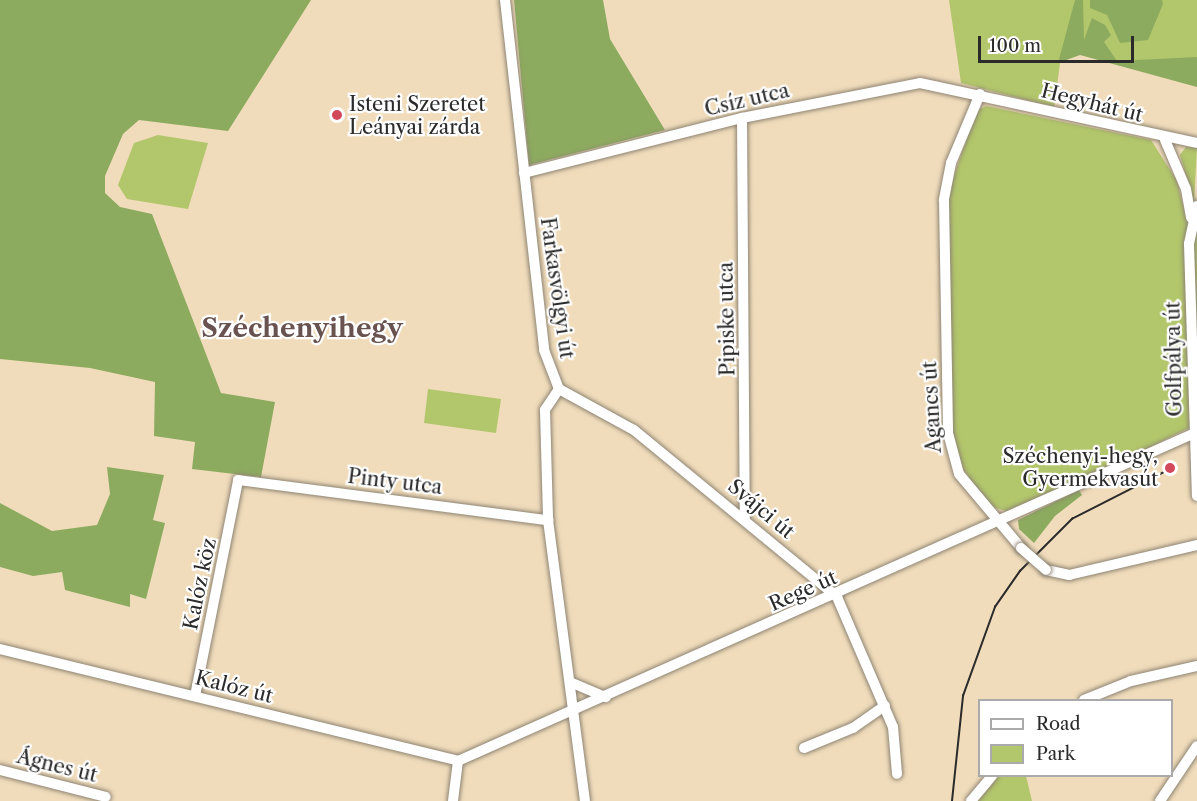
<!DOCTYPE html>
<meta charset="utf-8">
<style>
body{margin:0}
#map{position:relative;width:1197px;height:801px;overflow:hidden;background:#f0dcbb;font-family:"Libre Caslon Text",serif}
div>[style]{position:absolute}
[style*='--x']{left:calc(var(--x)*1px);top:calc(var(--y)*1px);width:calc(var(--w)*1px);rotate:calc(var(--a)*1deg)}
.green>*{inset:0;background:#b2c66b}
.forest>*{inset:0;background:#8dab5f}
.roads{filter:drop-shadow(0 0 2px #8e8473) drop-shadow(0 0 2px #8e8473)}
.minor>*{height:10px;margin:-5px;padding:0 5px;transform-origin:5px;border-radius:5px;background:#fff}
.tram>*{height:1.5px;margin:-0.75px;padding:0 0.75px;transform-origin:0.75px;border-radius:0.75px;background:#2b2b2b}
.bridges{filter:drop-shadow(0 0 2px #8e8473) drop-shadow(0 0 2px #8e8473)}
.minor-bridge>*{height:10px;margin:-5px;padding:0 5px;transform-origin:5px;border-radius:5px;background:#fff}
.dots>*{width:16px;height:16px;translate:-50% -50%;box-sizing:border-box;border:3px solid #fff;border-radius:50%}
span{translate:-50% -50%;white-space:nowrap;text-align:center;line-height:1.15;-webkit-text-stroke:4.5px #fff;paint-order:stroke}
.street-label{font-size:20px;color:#2b2b2b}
.poi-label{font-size:20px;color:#2b2b2b}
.left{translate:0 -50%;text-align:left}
.right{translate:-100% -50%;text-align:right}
.district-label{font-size:26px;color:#695351;font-weight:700}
.legend{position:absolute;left:978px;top:699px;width:195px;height:78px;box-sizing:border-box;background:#fff;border:2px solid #aaa;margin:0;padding:8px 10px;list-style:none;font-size:18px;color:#2b2b2b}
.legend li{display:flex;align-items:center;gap:12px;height:30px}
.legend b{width:30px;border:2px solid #aaa}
.scale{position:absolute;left:978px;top:36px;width:156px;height:27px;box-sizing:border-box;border:3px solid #2b2b2b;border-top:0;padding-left:8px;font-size:18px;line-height:21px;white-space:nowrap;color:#2b2b2b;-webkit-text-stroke:4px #fff;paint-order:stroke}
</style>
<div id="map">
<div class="green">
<i style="clip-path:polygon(949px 0,1197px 0,1197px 83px,1062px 49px,1054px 107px,961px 83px)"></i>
<i style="clip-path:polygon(986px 106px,1151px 140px,1177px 181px,1189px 230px,1197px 230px,1197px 424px,1014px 513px,988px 506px,953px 453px,947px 197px,976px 111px)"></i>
<i style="clip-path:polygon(158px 135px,208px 143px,188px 209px,127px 199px,118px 185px,134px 143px)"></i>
<i style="clip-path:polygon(1186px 147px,1197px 148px,1194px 202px,1180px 155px)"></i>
<i style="clip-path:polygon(428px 389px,501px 399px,496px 433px,424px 423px)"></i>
<i style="clip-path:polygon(999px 776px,1026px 776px,1032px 801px,978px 801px)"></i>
</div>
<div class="forest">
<i style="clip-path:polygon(0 0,311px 0,228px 131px,139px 120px,123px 134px,105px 176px,105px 193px,120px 207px,152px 214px,221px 393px,275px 402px,261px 477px,192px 469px,195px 442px,154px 436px,155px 382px,90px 368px,0 359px)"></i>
<i style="clip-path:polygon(514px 0,603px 0,610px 39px,665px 130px,529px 165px)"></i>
<i style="clip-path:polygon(1075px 0,1083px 0,1084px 40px,1092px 18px,1105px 25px,1111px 35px,1104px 42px,1117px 61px,1197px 57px,1197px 87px,1080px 55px,1058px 63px)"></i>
<i style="clip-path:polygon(1090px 0,1162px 0,1163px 4px,1148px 40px,1120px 43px,1107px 15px,1090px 8px)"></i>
<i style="clip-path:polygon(107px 467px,164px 475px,153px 520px,165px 523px,146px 599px,130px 594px,130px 607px,65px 590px,62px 572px,33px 576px,0 567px,0 503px,52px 531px,97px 525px,110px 494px)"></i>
<i style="clip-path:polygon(1079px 490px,1082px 495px,1055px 516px,1034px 543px,1019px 529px,1018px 520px)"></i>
</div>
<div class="roads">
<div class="minor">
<i style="--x:505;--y:0;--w:352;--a:83.6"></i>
<i style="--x:544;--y:350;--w:42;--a:69"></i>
<i style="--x:980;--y:94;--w:75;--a:112.8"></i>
<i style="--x:951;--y:163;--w:38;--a:101"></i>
<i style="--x:944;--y:200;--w:233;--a:89"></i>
<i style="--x:948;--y:433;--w:42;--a:75"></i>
<i style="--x:959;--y:474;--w:97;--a:50"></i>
<i style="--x:742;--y:118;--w:400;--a:89.6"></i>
<i style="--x:1165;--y:140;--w:53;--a:66.8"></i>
<i style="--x:1186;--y:189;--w:29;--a:80"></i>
<i style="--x:524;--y:173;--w:225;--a:-14.2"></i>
<i style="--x:742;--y:118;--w:181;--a:-11.1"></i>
<i style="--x:920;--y:83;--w:283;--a:12.2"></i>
<i style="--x:1197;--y:206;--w:39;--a:102"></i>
<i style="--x:1189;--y:244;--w:252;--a:88.2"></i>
<i style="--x:559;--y:389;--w:85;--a:28.7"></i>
<i style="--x:634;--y:430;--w:263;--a:39.4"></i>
<i style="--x:837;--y:597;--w:142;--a:66.7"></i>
<i style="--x:893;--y:727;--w:47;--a:85.1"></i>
<i style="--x:559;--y:389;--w:25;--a:124"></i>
<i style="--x:545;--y:410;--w:110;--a:88.4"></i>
<i style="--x:548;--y:520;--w:283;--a:82.5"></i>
<i style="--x:1046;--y:570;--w:24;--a:12"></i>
<i style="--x:1069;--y:575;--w:131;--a:-13.2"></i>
<i style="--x:0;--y:649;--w:471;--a:13.7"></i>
<i style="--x:570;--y:682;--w:39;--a:23"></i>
<i style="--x:195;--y:696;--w:220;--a:-78.7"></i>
<i style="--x:238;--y:480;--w:313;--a:7.4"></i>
<i style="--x:1084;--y:700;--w:51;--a:-22"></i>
<i style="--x:1131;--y:681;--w:68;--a:-12.8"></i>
<i style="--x:804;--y:748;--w:53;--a:-22.2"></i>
<i style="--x:853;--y:728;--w:39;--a:-35"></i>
<i style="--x:458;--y:761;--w:809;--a:-24"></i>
<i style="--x:0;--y:770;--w:109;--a:14.3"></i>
<i style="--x:453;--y:801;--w:40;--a:-82.9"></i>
<i style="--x:971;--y:801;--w:33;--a:-50"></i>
<i style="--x:1160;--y:801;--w:66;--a:-56.1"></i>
</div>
</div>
<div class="tram">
<i style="--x:952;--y:801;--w:106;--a:-84"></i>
<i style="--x:963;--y:696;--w:95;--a:-70.2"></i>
<i style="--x:995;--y:607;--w:44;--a:-55.2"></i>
<i style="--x:1020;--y:571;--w:74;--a:-45"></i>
<i style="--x:1072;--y:519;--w:117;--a:-27"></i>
</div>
<div class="bridges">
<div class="minor-bridge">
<i style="--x:1021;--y:548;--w:33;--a:41"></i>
</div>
</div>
<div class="dots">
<i style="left:337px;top:115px;background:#d1495b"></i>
<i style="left:1170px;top:468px;background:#d1495b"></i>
</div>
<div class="street-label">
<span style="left:747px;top:100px;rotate:-13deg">Csíz utca</span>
<span style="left:1092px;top:103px;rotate:14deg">Hegyhát út</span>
<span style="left:557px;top:288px;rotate:82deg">Farkasvölgyi út</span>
<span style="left:727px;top:319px;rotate:-91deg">Pipiske utca</span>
<span style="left:1174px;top:359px;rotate:-91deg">Golfpálya út</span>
<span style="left:932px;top:407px;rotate:-93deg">Agancs út</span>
<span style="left:395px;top:482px;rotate:7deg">Pinty utca</span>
<span style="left:761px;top:509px;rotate:40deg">Svájci út</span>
<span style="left:200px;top:584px;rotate:-78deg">Kalóz köz</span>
<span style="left:803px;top:591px;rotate:-24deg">Rege út</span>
<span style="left:234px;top:687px;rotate:14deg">Kalóz út</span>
<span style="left:57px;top:766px;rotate:14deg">Ágnes út</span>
</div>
<div class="poi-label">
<span class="left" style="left:349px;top:116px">Isteni Szeretet<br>Leányai zárda</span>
<span class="right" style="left:1158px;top:468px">Széchenyi-hegy,<br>Gyermekvasút</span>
</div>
<div class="district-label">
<span style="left:302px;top:329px">Széchenyihegy</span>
</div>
<ul class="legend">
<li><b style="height:8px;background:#fff"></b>Road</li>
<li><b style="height:16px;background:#b2c66b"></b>Park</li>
</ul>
<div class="scale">100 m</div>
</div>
